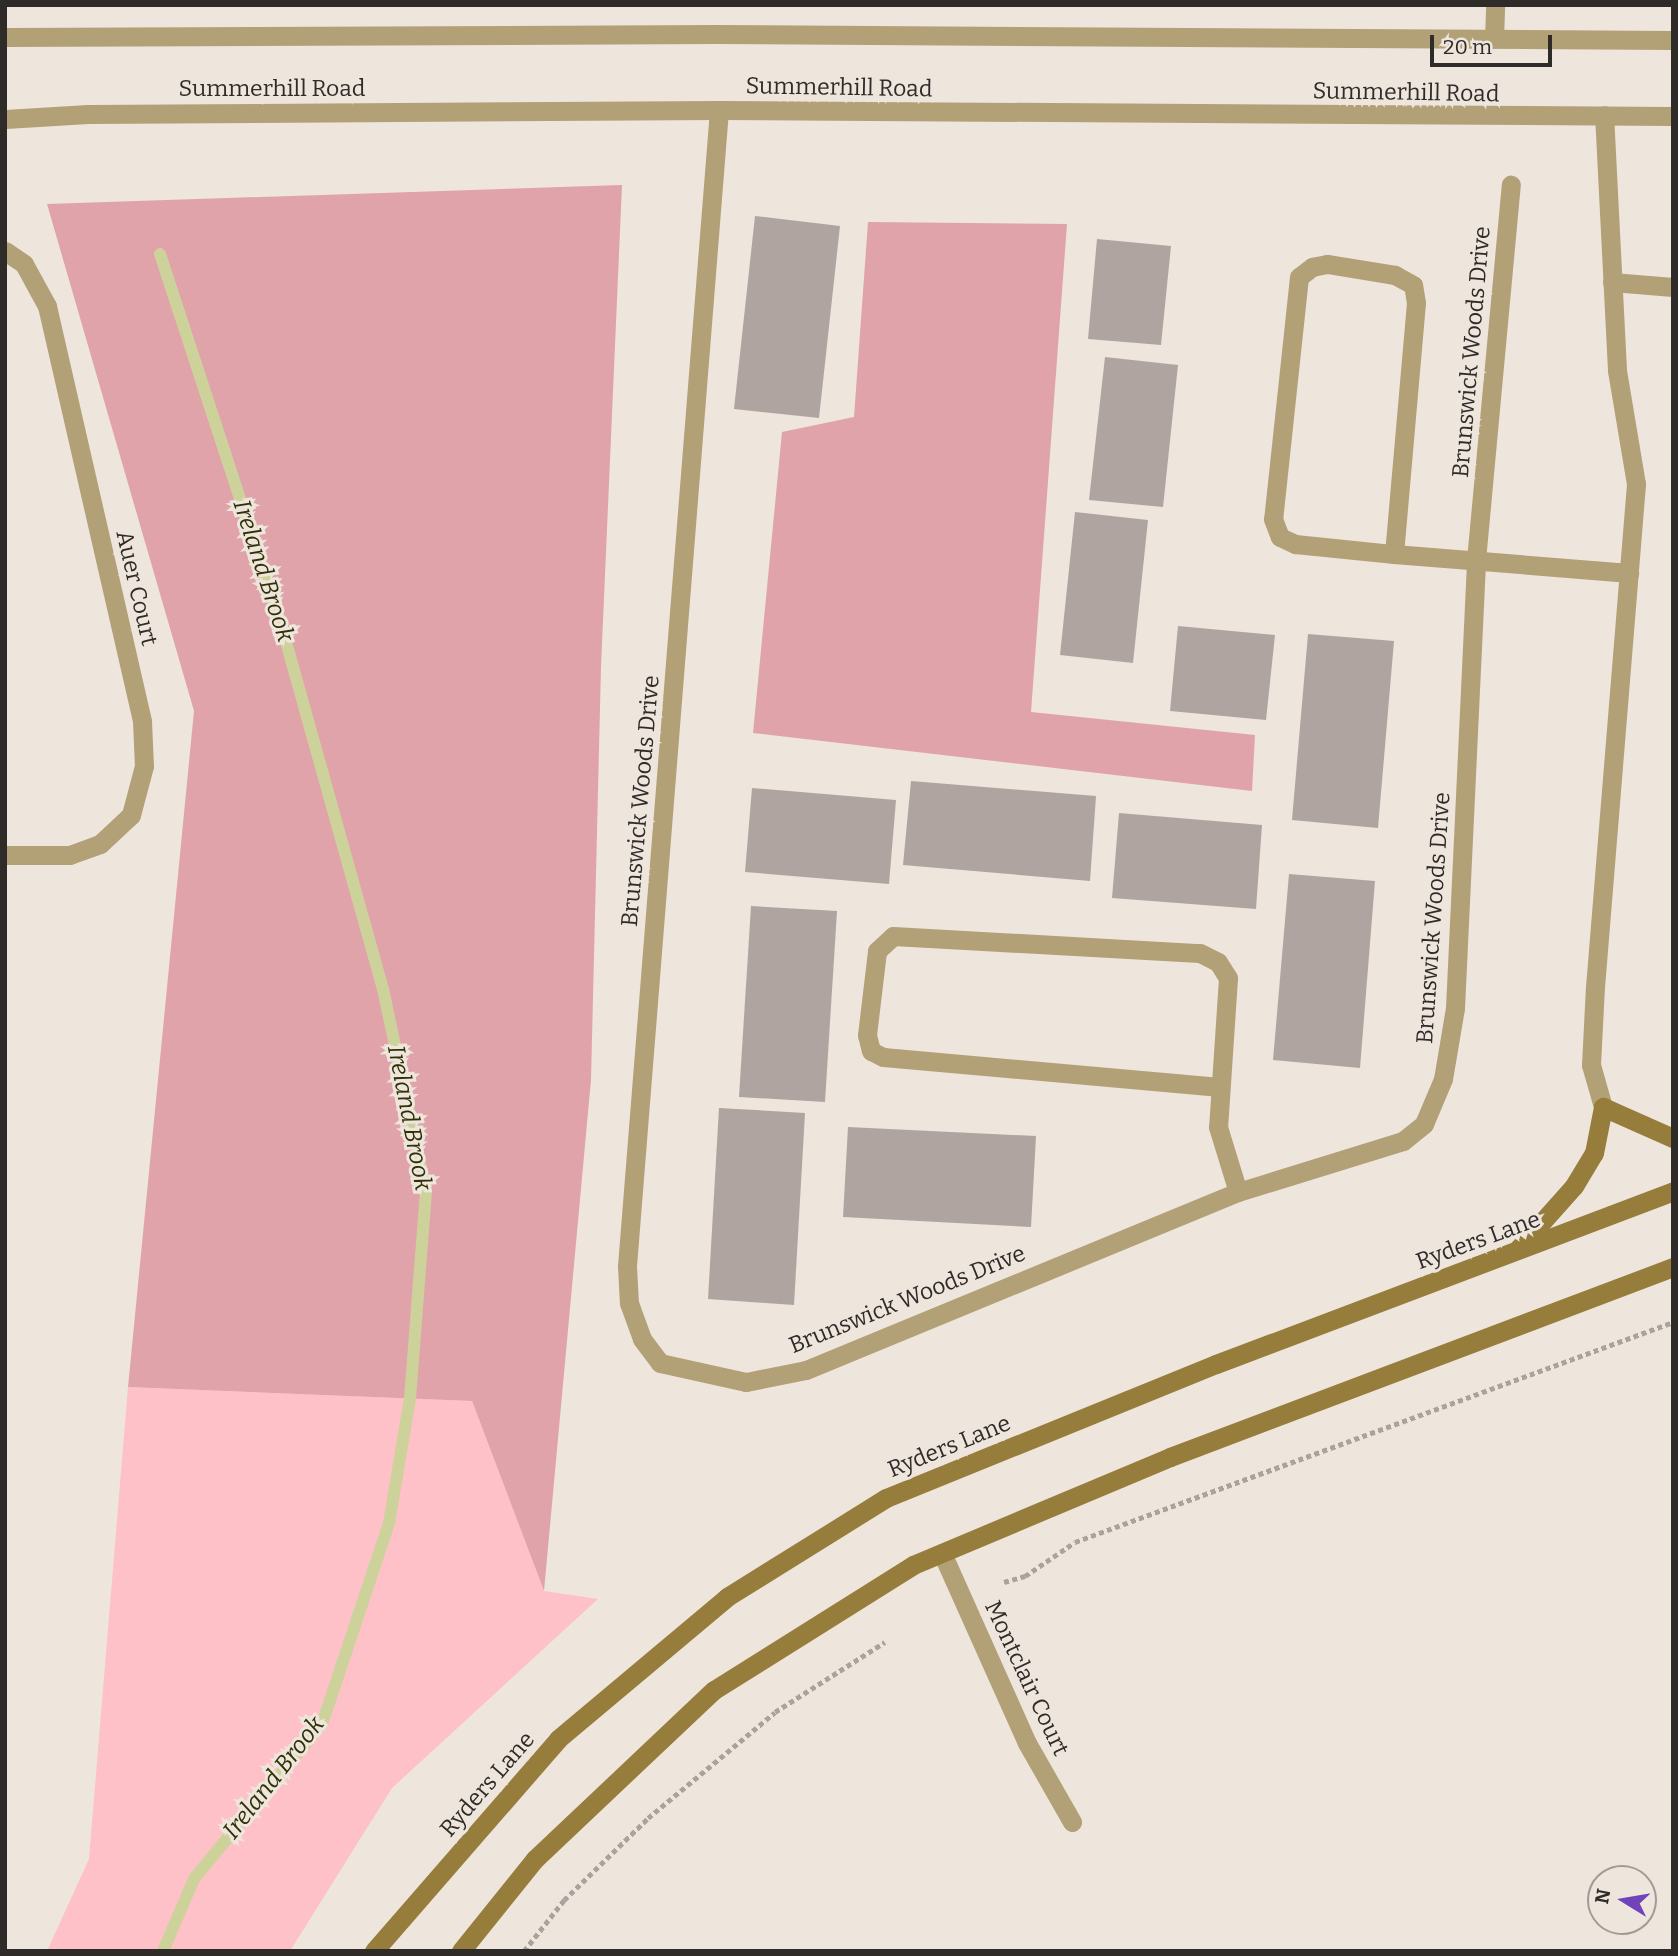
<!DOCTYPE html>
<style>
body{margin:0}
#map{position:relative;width:1678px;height:1956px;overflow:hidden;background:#eee5dd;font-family:Bitter,serif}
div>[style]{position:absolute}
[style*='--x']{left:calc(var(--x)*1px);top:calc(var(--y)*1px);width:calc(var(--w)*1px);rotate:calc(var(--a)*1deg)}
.green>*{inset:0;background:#fec1c7}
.forest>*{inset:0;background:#e0a3a9}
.stream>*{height:12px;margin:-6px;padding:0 6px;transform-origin:6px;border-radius:6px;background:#cdd29b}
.building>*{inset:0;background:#b0a4a1}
.path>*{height:4.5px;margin-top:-2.25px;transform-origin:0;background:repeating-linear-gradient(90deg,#aaa39d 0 5px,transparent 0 8.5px)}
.service>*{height:19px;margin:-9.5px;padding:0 9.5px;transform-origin:9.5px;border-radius:9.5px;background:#b2a077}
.minor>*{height:19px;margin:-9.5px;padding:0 9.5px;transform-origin:9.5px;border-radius:9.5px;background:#b2a077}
.tertiary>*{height:19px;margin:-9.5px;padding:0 9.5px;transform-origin:9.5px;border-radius:9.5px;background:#b2a077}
.secondary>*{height:19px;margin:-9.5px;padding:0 9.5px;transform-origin:9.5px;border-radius:9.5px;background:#977d3b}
span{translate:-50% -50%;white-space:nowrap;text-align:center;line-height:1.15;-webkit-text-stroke:6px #eee5dd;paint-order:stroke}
.street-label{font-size:23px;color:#2f2b29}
.water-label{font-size:24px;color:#2f3105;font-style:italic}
.frame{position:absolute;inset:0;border:7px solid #2f2b29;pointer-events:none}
.north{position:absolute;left:1587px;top:1865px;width:70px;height:70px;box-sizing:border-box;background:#eee5dd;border:2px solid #a29b95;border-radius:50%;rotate:281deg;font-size:19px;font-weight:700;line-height:28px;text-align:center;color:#2f2b29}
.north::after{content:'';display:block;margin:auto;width:24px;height:32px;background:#7043bb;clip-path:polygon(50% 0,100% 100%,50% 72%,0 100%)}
.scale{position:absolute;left:1430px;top:35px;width:122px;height:32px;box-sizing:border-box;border:4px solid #2f2b29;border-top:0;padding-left:9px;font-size:21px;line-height:24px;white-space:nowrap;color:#2f2b29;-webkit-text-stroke:5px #eee5dd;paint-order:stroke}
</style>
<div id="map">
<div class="green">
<i style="clip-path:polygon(128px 1387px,472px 1401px,544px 1591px,598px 1599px,392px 1788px,290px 1951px,47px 1951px,89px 1859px)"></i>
</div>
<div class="forest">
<i style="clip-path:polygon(622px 185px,601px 667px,591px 1080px,544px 1591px,472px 1401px,128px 1387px,194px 711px,47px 204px)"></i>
<i style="clip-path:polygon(868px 222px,1067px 224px,1031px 712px,1255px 735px,1252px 791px,753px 733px,782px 432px,854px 417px)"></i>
</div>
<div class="stream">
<i style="--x:160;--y:254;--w:397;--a:71.9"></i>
<i style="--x:283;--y:631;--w:372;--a:74.4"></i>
<i style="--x:383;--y:989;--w:207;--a:78"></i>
<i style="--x:426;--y:1191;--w:208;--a:94.4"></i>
<i style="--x:410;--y:1398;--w:127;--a:99.5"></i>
<i style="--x:389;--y:1523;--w:212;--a:108.4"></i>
<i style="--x:322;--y:1724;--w:201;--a:129.6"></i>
<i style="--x:194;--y:1879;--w:78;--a:113.3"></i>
</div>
<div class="building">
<i style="clip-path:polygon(755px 216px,840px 226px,819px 418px,734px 409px)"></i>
<i style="clip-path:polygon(1097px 239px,1171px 246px,1161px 345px,1088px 339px)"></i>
<i style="clip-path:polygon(1105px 357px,1178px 365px,1163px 507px,1089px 500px)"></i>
<i style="clip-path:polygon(1075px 512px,1148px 520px,1133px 663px,1060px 655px)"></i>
<i style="clip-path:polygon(1178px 626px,1275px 635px,1266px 720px,1170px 711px)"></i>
<i style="clip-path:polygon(1308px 634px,1394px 641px,1378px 828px,1292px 820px)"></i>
<i style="clip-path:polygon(911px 781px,1096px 796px,1090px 881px,903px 865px)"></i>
<i style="clip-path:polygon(752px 788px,896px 800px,889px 884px,745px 872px)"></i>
<i style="clip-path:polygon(1119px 813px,1262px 825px,1256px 909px,1112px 898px)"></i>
<i style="clip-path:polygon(1289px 874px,1375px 881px,1360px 1068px,1273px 1060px)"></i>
<i style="clip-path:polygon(751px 906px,837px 911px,825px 1102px,739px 1097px)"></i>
<i style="clip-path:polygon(719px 1108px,805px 1113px,794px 1305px,708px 1299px)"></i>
<i style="clip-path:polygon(848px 1127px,1036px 1136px,1031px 1227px,843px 1217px)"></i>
</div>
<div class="path">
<i style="--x:1004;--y:1582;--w:22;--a:-16"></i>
<i style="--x:1025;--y:1576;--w:60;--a:-34.2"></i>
<i style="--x:1075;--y:1542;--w:637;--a:-20.2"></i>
<i style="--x:524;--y:1951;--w:65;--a:-51.9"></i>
<i style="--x:564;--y:1900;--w:117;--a:-44.3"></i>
<i style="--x:648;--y:1818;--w:165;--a:-39.8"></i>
<i style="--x:775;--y:1712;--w:130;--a:-32.5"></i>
</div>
<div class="service">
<i style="--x:1494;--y:39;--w:34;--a:-88"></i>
<i style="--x:719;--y:110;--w:1160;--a:94.55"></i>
<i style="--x:627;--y:1266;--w:37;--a:87"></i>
<i style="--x:629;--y:1303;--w:38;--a:70"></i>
<i style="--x:642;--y:1339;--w:30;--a:53"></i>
<i style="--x:660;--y:1363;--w:88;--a:12.5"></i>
<i style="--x:746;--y:1382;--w:61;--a:-11.3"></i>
<i style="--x:806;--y:1370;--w:467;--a:-22.4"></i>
<i style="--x:1238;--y:1192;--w:173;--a:-17.2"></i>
<i style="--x:1403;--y:1141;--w:27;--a:-39"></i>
<i style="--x:1424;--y:1124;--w:49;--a:-67.1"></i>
<i style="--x:1443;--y:1079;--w:72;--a:-80.4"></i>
<i style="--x:1455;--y:1008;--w:448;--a:-87.3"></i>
<i style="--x:1476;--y:560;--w:377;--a:-84.7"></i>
<i style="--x:1612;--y:282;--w:61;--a:4.7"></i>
<i style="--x:1394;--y:554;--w:252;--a:-85"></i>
<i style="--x:1416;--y:303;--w:18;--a:-99"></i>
<i style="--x:1413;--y:285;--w:21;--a:-151"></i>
<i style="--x:1395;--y:275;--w:69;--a:-170.8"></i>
<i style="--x:1327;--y:264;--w:15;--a:169"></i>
<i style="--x:1312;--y:267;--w:16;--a:142"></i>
<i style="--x:1299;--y:277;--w:243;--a:96.1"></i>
<i style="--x:1273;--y:519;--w:19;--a:69"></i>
<i style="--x:1280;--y:537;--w:17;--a:25"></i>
<i style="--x:1295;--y:544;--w:100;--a:5.8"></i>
<i style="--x:1394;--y:554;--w:236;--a:4.6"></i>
<i style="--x:1220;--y:1087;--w:338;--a:-174.9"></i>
<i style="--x:883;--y:1057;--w:13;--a:-153"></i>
<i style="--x:871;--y:1051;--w:16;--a:-104"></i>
<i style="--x:867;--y:1035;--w:85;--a:-83.2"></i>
<i style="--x:877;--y:951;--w:22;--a:-43"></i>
<i style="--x:893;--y:936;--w:307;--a:3.2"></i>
<i style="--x:1200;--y:953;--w:20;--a:27"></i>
<i style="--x:1218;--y:962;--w:19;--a:58"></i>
<i style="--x:1228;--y:978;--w:149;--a:93.8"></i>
<i style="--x:1218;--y:1127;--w:68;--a:72.9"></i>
<i style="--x:1603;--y:1107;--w:44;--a:-105.9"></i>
<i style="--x:1591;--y:1065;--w:78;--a:-87.1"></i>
<i style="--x:1595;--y:987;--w:505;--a:-85.34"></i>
<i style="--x:1636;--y:484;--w:116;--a:-99.5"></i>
<i style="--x:1617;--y:370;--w:255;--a:-92.9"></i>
</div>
<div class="minor">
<i style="--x:5;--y:251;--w:23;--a:34"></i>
<i style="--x:24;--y:264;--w:48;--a:61.3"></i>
<i style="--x:47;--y:306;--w:426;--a:77.1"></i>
<i style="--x:142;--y:721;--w:45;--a:87.5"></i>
<i style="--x:144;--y:766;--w:51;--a:104.9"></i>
<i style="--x:131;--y:815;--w:42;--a:136.9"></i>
<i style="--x:100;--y:844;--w:32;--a:160"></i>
<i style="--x:70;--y:855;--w:65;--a:180"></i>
<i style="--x:942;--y:1553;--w:208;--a:65.9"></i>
<i style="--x:1027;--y:1743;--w:91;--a:60.3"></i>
</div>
<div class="tertiary">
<i style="--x:5;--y:37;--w:711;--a:-0.24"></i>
<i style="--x:716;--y:34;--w:957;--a:0.36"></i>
<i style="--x:5;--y:119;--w:83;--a:-3.4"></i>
<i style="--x:88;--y:114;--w:631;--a:-0.36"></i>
<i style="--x:719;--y:110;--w:954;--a:0.36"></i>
</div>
<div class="secondary">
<i style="--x:1518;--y:1249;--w:84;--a:-48.4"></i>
<i style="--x:1574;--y:1186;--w:39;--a:-59"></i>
<i style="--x:1594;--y:1153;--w:47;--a:-78.9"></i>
<i style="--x:1603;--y:1107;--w:77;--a:23.9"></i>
<i style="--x:374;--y:1951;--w:281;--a:-49"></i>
<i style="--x:558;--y:1739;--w:221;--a:-40"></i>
<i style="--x:727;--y:1597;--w:187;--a:-31.9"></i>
<i style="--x:886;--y:1498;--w:356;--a:-22.1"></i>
<i style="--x:1216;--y:1364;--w:489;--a:-20.7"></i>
<i style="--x:461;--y:1951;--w:118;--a:-51.2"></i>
<i style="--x:535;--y:1859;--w:246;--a:-43.4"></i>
<i style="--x:714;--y:1690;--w:235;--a:-32.1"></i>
<i style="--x:913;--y:1565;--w:279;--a:-22.8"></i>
<i style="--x:1170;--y:1457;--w:538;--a:-20.69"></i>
</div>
<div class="street-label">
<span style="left:839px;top:87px;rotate:1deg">Summerhill Road</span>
<span style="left:272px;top:88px">Summerhill Road</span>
<span style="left:1406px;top:92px;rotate:1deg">Summerhill Road</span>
<span style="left:1471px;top:352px;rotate:-85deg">Brunswick Woods Drive</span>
<span style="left:137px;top:588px;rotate:77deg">Auer Court</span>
<span style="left:640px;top:801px;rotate:-85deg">Brunswick Woods Drive</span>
<span style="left:1433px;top:918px;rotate:-86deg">Brunswick Woods Drive</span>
<span style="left:1478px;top:1240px;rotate:-20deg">Ryders Lane</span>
<span style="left:907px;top:1299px;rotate:-22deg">Brunswick Woods Drive</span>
<span style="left:949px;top:1446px;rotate:-22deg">Ryders Lane</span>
<span style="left:1027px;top:1678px;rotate:65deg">Montclair Court</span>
<span style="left:487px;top:1784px;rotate:-49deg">Ryders Lane</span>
</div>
<div class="water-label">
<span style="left:263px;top:571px;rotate:72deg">Ireland Brook</span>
<span style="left:409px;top:1118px;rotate:79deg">Ireland Brook</span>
<span style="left:274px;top:1778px;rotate:-52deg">Ireland Brook</span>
</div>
<div class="frame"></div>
<div class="north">N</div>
<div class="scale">20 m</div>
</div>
